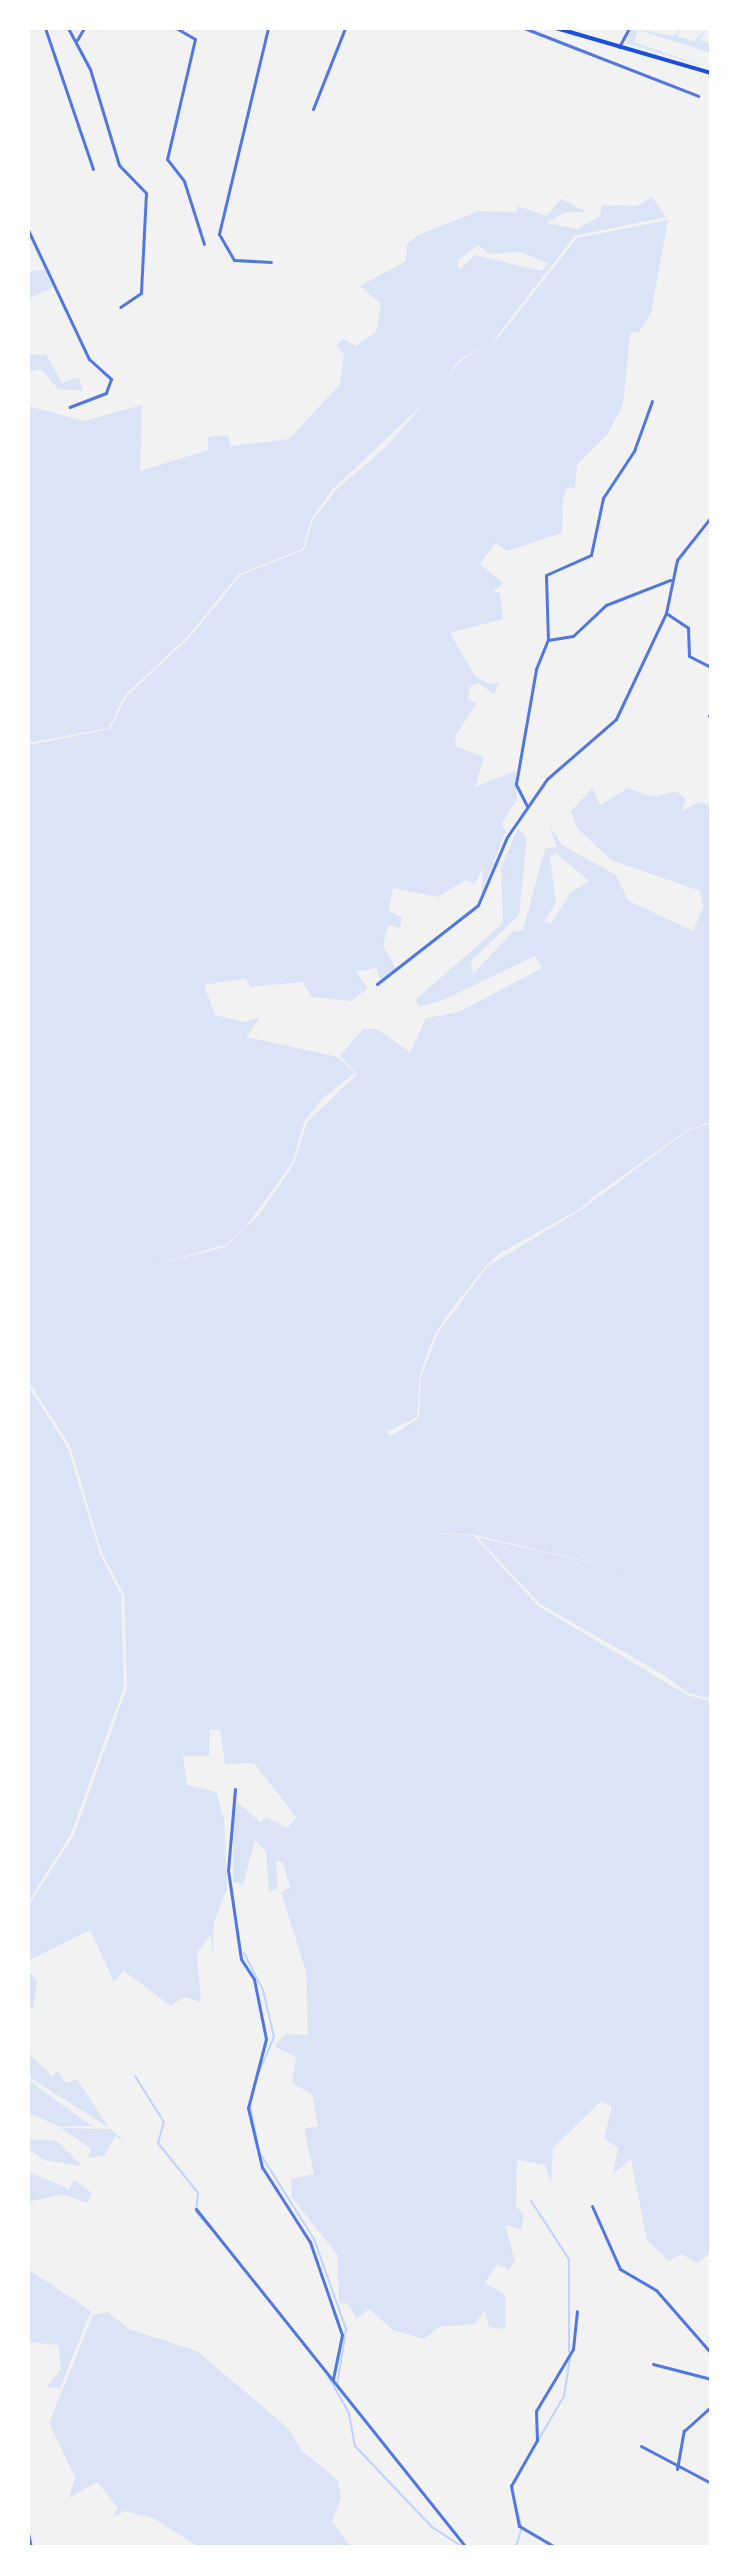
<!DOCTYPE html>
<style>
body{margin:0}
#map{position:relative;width:739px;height:2575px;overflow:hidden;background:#f2f2f2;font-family:Cabin,sans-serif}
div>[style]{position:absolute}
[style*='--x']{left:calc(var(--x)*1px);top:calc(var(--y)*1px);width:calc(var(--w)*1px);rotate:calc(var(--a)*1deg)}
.green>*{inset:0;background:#dbe4f7}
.stream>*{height:2px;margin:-1px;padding:0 1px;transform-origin:1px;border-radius:1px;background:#bfd3fe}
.minor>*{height:3px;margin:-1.5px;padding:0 1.5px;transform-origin:1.5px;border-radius:1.5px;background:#5277de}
.secondary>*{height:4px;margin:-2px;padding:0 2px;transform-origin:2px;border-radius:2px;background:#1d4ed8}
span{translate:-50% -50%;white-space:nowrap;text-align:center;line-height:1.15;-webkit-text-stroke:6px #fff;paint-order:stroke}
.frame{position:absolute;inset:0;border:30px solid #fff;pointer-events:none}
</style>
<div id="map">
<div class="green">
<i style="clip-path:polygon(631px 28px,673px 36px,682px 28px,677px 36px,694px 41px,708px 28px,700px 40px,711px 44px,711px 53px,638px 30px,634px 42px,711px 69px,626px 43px)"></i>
<i style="clip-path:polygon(evenodd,652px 197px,666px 217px,575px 236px,492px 342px,461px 358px,436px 392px,334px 488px,311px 519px,303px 549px,239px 574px,188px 636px,124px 696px,109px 728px,28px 743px,28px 406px,84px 421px,142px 405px,140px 471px,208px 450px,208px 437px,228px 435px,230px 446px,289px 439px,340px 384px,344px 354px,336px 346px,343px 339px,356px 346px,376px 332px,381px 304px,360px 286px,406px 261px,407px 244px,418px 235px,479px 211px,516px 212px,518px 206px,547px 216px,561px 199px,586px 212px,566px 212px,547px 223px,577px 229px,600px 216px,602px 205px,636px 206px,652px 197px,478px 245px,489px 254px,520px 252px,548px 263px,541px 271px,475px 255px,460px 269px,457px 261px,478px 245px)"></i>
<i style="clip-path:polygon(evenodd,668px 220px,651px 313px,639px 332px,630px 333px,623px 405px,607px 435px,577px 465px,575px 488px,567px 487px,563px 499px,562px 533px,507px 551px,495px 543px,480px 564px,503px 583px,493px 592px,500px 593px,503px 619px,450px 633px,476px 677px,490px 684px,513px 680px,499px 682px,494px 694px,478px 683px,470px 687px,468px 699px,477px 703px,456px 735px,455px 746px,484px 757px,475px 787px,516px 771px,517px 800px,501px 824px,506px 830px,481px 896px,483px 868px,475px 884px,465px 880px,438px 897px,393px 888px,389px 910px,402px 918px,400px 928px,388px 925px,383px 945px,397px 971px,380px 980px,376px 968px,356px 972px,368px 988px,351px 1001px,312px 997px,302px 982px,250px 987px,246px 978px,204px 985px,215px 1015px,243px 1022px,260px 1017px,247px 1037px,338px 1057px,355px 1073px,323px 1098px,305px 1120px,292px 1163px,245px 1228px,225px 1245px,146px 1267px,225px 1247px,258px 1216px,294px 1164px,307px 1122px,357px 1074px,340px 1056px,363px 1029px,377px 1029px,410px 1052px,426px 1018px,459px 1012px,542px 968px,535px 956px,441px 1001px,419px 1007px,415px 1000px,503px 923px,501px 867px,518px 828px,527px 838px,519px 915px,471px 961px,473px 974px,512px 932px,523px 930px,545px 848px,557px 847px,549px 825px,562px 845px,616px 875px,629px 901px,693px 931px,703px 907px,700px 891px,611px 860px,577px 828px,571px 811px,592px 788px,600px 805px,628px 788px,653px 797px,676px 791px,686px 799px,682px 811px,698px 802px,711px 806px,711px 1122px,687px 1130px,593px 1197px,580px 1209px,500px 1253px,487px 1265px,451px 1310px,436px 1332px,426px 1356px,420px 1376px,417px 1417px,386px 1432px,391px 1436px,419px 1418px,421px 1377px,438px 1333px,488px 1266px,581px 1210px,687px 1131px,711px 1123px,711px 1699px,688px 1693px,664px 1675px,540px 1604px,477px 1537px,632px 1572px,475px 1535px,420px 1532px,474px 1536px,538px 1606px,687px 1695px,711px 1701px,711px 2252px,698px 2263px,681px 2254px,669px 2261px,647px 2240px,631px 2159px,613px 2174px,618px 2148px,604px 2138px,612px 2107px,601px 2101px,553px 2148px,551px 2183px,545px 2165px,517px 2160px,516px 2206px,524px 2215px,521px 2229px,505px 2225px,515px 2261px,509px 2270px,497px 2264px,485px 2283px,505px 2295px,505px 2329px,489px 2327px,485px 2311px,474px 2324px,439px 2327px,424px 2339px,393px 2330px,369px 2309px,357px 2318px,347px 2303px,339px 2304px,337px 2254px,292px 2198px,291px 2179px,314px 2174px,304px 2129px,318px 2126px,312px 2094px,292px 2083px,296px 2057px,274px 2046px,286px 2034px,308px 2035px,306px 1972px,281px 1892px,290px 1888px,283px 1862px,276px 1861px,278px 1888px,269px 1892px,266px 1852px,255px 1840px,243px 1885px,233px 1882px,233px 1798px,261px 1823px,266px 1817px,288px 1828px,296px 1817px,254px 1763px,225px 1764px,220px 1730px,210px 1730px,209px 1756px,183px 1756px,187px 1785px,216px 1792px,224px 1819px,227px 1889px,214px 1922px,213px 1957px,211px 1935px,197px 1953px,201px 2002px,184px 1997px,171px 2006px,124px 1971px,114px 1982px,90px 1930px,28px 1961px,28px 1906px,74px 1835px,127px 1687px,124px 1594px,102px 1553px,70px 1446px,28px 1380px,28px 745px,110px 729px,126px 697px,190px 637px,241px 575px,304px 550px,313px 520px,336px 490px,386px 447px,463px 359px,498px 338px,577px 238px,668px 220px,556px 853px,589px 881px,570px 893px,551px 924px,544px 920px,556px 904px,550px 856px,556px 853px)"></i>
<i style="clip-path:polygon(44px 269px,53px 287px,28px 299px,28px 272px)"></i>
<i style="clip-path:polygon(46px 354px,62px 383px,79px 377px,83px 391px,58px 389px,41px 369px,28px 372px,28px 355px)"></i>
<i style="clip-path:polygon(28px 1386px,68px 1448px,100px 1554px,121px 1595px,124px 1687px,71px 1834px,28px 1902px)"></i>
<i style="clip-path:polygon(28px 1971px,37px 1981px,33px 2010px,28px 2004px)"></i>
<i style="clip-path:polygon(28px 2053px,52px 2076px,58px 2071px,66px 2083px,77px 2079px,109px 2128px,31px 2078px)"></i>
<i style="clip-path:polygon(28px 2079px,58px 2102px,93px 2126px,61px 2127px,28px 2113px)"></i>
<i style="clip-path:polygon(61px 2128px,111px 2129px,126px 2143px,115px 2136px,105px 2155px,88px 2158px,91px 2149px)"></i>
<i style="clip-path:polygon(28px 2139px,57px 2141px,82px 2166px,44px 2160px,28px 2149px)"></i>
<i style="clip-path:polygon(28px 2171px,69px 2189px,74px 2180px,92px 2193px,87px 2203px,63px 2194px,28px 2202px)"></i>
<i style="clip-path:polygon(28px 2269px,91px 2311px,60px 2388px,47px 2387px,61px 2369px,58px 2345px,28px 2342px)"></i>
<i style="clip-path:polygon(108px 2312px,129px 2329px,197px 2351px,289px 2429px,302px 2451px,338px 2480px,341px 2498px,332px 2522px,351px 2547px,199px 2547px,153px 2518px,125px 2511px,112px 2518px,118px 2508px,97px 2482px,69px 2498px,75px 2477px,49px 2423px,93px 2315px)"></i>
</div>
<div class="stream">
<i style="--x:244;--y:1953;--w:42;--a:62.8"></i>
<i style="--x:263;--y:1990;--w:48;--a:76.8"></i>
<i style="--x:274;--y:2037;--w:38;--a:113"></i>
<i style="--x:135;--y:2076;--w:54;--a:57.8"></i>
<i style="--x:164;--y:2122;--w:22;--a:106"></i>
<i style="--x:158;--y:2143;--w:64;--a:51.3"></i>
<i style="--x:198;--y:2193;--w:19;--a:96"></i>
<i style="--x:196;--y:2212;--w:20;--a:49"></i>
<i style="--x:250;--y:2105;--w:37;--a:79"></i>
<i style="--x:261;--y:2155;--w:99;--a:57.8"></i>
<i style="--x:314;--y:2239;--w:96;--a:70.4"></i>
<i style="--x:346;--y:2329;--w:57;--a:99.1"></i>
<i style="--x:531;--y:2201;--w:69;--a:56.8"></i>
<i style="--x:569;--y:2259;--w:93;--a:90"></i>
<i style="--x:328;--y:2376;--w:43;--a:60.4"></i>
<i style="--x:349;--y:2413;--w:34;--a:80"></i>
<i style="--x:355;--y:2446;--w:112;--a:46.5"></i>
<i style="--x:432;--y:2527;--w:37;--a:33"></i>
<i style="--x:532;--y:2451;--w:64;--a:-59.8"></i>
<i style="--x:564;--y:2396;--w:38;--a:-81"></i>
<i style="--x:517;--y:2511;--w:15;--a:74"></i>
<i style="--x:516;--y:2547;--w:19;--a:-74"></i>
</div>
<div class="minor">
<i style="--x:45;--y:28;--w:149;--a:71.2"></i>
<i style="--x:68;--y:28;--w:47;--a:61.8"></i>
<i style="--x:90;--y:69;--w:100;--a:73.2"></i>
<i style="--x:119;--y:165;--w:39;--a:46"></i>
<i style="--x:146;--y:193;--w:100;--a:92.9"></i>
<i style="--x:141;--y:293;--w:25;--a:146"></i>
<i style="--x:176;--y:28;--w:22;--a:30"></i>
<i style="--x:195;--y:39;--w:123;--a:103.1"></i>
<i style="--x:167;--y:159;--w:28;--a:52"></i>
<i style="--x:184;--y:181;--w:66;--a:72.4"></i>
<i style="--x:268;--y:28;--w:212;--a:103.4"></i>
<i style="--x:219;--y:234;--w:30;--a:60"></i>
<i style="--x:234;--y:260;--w:37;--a:3"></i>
<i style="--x:524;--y:28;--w:187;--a:21.3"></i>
<i style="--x:77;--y:40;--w:14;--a:-60"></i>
<i style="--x:619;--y:47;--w:21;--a:-62"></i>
<i style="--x:313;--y:109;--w:87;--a:-68.4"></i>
<i style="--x:28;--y:230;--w:143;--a:64.7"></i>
<i style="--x:89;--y:359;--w:30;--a:42"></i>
<i style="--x:111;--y:379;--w:15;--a:110"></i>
<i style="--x:106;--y:393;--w:39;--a:159"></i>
<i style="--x:666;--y:613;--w:27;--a:34"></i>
<i style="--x:688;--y:628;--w:28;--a:88"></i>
<i style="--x:689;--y:656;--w:25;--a:27"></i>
<i style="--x:548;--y:640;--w:25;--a:-9"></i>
<i style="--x:573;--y:636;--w:45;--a:-43.2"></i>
<i style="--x:606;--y:605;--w:69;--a:-21.3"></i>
<i style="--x:709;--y:716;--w:4;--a:-63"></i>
<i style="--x:527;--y:806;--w:25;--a:-117"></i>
<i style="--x:516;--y:784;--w:117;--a:-80.1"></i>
<i style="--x:536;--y:669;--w:31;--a:-68"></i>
<i style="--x:548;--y:640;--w:65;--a:-91.8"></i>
<i style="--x:546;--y:575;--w:49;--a:-24"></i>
<i style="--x:591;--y:555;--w:58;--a:-78.1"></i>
<i style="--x:603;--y:498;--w:56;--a:-56.6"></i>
<i style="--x:634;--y:451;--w:53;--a:-70.2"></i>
<i style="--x:377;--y:984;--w:128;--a:-38"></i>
<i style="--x:478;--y:905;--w:74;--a:-66.9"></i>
<i style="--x:507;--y:837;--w:70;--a:-55.4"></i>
<i style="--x:547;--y:779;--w:91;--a:-41"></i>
<i style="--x:616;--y:719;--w:117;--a:-64.7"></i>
<i style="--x:666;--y:613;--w:54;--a:-78.3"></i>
<i style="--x:677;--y:560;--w:55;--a:-51.7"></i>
<i style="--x:235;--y:1789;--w:81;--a:94.9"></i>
<i style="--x:228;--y:1870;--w:90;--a:81.7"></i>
<i style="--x:241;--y:1959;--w:24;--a:57"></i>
<i style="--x:254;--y:1979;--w:61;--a:78.7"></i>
<i style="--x:266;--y:2039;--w:71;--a:104.6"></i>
<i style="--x:248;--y:2108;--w:61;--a:76.7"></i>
<i style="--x:262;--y:2167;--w:89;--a:57.4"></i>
<i style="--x:310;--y:2242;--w:98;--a:71"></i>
<i style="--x:342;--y:2335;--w:45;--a:101.6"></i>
<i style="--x:592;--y:2206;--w:69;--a:66"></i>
<i style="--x:620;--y:2269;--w:42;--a:30.3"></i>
<i style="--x:656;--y:2290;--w:84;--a:48.9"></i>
<i style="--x:196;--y:2209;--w:433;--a:51.4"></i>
<i style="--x:653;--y:2364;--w:60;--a:14.5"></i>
<i style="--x:641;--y:2446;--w:79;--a:27.9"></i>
<i style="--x:677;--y:2469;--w:39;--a:-80"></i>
<i style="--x:684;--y:2431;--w:36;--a:-42"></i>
<i style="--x:28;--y:2533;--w:14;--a:78"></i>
<i style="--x:555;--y:2547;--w:42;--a:-149.7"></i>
<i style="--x:519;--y:2526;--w:41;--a:-101.3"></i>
<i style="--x:511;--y:2486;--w:53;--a:-60.5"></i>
<i style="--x:537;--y:2440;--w:29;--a:-92"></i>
<i style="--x:536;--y:2411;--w:72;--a:-59.2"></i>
<i style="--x:573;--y:2349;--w:38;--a:-84"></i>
</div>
<div class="secondary">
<i style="--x:556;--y:28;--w:161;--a:16.2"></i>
</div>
<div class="frame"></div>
</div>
